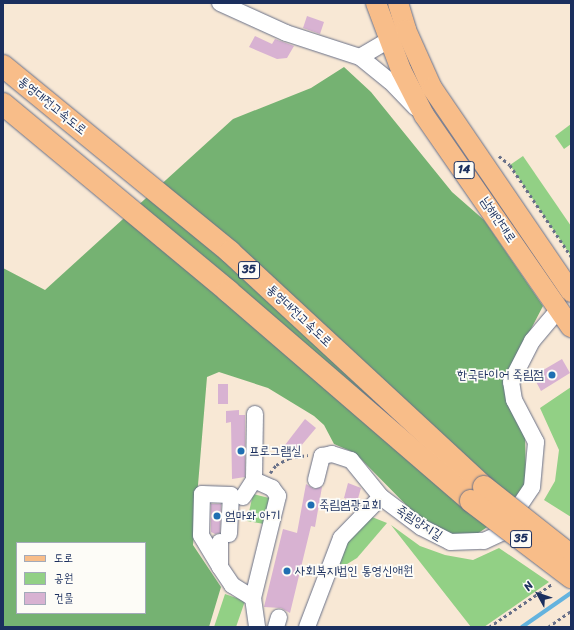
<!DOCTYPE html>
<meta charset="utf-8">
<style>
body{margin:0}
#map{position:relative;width:574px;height:630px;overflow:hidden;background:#f8e8d5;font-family:Sriracha,"Poor Story",sans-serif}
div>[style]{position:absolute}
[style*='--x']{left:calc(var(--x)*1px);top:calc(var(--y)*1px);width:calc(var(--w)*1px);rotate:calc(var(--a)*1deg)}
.green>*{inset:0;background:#92d085}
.forest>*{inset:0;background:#75b272}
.stream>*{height:4px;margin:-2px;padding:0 2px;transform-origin:2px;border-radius:2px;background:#64b3de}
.building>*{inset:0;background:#d8b2d2}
.path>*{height:2.5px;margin-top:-1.25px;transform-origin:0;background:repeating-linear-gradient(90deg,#687088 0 3px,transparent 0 6px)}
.roads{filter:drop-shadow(0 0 1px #687088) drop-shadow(0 0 1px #687088)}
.minor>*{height:16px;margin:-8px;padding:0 8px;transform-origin:8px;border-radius:8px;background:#fff}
.major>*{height:20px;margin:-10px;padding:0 10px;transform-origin:10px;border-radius:10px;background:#f8bd89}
.highway>*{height:22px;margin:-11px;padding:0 11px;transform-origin:11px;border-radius:11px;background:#f8bd89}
.bridges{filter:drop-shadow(0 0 1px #687088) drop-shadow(0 0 1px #687088)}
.highway-bridge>*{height:22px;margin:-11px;padding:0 11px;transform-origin:11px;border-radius:11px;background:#f8bd89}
.dots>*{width:11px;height:11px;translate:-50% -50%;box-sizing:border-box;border:2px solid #fdfcf7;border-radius:50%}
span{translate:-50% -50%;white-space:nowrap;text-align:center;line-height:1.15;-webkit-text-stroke:3.5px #fdfcf7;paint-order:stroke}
.shield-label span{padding:1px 3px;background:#fdfcf7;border:1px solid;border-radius:3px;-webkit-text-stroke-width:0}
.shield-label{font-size:12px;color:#1b2f5e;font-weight:700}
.street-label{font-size:13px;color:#1b2f5e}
.poi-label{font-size:13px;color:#1b2f5e}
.right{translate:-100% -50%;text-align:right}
.left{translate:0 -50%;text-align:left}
.frame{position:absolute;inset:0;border:4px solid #1b2f5e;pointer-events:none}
.legend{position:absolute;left:16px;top:542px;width:130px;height:72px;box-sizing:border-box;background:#fdfcf7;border:1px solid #a3aaba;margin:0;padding:5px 7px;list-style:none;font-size:12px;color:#1b2f5e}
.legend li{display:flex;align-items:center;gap:8px;height:20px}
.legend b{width:20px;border:1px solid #a3aaba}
.north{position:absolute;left:518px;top:574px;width:40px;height:40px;-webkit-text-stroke:3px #fdfcf7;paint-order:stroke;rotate:310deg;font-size:11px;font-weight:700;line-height:16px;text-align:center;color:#1b2f5e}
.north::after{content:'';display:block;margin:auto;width:14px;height:18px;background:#1b2f5e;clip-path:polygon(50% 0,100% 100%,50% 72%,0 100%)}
</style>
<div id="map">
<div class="green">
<i style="clip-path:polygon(571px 124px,571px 144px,564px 149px,555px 136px)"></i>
<i style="clip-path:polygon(523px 156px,571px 226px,571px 256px,510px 165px)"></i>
<i style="clip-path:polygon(571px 387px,571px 517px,544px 500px,555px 481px,559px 450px,540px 408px)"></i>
<i style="clip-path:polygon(253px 494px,269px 498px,264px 524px,247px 521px)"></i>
<i style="clip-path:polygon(372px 517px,387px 523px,357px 558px,334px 572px,344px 543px)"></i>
<i style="clip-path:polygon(391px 525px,420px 546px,445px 555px,473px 560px,499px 548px,549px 582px,484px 627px,471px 627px)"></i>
<i style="clip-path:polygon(225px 594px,245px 601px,236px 627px,214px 627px)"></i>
</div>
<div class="forest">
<i style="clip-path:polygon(evenodd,344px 67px,371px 92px,452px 192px,484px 220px,543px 306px,505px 379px,525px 436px,526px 479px,521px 494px,502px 517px,477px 534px,448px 536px,417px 516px,355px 453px,334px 444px,324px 425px,314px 416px,268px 388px,219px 372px,207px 377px,193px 545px,221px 587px,209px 627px,3px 627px,3px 268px,45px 290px,233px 119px,311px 88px,344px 67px,17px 543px,145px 543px,145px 613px,17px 613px,17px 543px)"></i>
</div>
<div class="stream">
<i style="--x:522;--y:627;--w:60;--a:-34.8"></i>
</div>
<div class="building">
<i style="clip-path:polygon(307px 16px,324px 22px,320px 34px,303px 28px)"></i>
<i style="clip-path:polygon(255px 36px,272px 44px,275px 39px,294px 46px,287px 58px,277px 59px,249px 47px)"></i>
<i style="clip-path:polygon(562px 359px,570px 373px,541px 391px,533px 376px)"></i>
<i style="clip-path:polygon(218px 384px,228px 384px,228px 404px,218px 404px)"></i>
<i style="clip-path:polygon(239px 410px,239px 415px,245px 415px,245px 477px,232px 479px,231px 422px,226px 423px,226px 411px)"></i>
<i style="clip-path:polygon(305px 419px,316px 428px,295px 453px,285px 445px)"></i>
<i style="clip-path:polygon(348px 483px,361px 488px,357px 502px,344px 498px)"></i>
<i style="clip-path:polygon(306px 484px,314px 489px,322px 487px,315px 527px,311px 526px,290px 613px,281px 608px,264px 607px,283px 529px,297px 533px)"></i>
<i style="clip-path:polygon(211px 504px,221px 504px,220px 533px,215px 534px,211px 532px)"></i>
</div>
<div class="path">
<i style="--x:499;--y:156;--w:14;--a:39"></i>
<i style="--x:510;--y:165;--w:110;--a:56.2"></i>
<i style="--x:270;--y:473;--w:10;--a:-53"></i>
<i style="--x:276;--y:465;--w:15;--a:-28"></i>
<i style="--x:289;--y:458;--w:19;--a:-9"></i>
<i style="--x:489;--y:627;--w:76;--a:-34.3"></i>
<i style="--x:548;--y:627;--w:28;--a:-35"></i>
</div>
<div class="roads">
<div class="minor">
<i style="--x:220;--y:3;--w:72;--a:24.4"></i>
<i style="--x:286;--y:33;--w:78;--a:18"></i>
<i style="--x:360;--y:57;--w:38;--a:39"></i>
<i style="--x:390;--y:81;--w:37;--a:46"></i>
<i style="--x:360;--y:57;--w:45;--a:-30.5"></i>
<i style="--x:255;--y:414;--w:66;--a:90.9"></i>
<i style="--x:254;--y:480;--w:20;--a:24"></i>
<i style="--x:272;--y:488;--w:10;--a:53"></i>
<i style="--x:278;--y:496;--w:105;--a:103.8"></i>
<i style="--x:253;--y:598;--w:29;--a:82"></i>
<i style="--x:316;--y:480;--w:25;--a:-76"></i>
<i style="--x:322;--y:456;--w:10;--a:-11"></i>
<i style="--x:332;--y:454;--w:20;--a:18"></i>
<i style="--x:351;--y:460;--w:48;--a:51"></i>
<i style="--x:243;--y:497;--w:20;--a:-57"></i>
<i style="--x:220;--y:542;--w:25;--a:90"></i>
<i style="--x:220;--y:567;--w:22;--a:56"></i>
<i style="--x:232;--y:585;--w:25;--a:32"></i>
<i style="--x:220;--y:567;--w:37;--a:-121"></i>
<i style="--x:201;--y:535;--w:41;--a:-88.6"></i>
<i style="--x:202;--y:494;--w:29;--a:2"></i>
<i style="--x:231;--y:495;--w:39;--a:93"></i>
<i style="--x:276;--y:627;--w:10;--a:-73"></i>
<i style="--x:307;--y:627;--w:95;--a:-69.1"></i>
<i style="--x:341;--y:538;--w:57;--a:-45.7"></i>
<i style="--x:381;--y:497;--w:50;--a:36.9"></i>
<i style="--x:421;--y:527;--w:33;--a:27"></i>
<i style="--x:450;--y:542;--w:34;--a:-2"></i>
<i style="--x:484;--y:541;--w:19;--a:-25"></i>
<i style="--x:501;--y:533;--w:55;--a:-56"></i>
<i style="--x:532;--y:487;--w:45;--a:-84.9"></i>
<i style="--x:536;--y:442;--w:47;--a:-117.6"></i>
<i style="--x:514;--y:400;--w:18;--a:-99"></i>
<i style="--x:511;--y:382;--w:46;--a:-62.9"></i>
<i style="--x:532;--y:341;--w:42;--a:-49.8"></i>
</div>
<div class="major">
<i style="--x:376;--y:3;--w:72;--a:69.5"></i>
<i style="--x:401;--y:70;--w:51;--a:62.9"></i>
<i style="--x:424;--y:115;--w:258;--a:55.3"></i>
<i style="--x:398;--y:3;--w:28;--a:73"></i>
<i style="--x:406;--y:30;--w:64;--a:65.9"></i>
<i style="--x:432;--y:88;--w:247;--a:55.7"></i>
</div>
<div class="highway">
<i style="--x:3;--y:66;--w:293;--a:39.3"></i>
<i style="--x:230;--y:252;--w:346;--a:42.8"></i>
<i style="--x:3;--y:104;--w:293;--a:39.7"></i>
<i style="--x:228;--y:291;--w:321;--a:40.8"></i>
</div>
</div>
<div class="bridges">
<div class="highway-bridge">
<i style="--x:484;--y:487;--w:111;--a:38.4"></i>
<i style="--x:471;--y:501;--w:126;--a:37.2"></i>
</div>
</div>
<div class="dots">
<i style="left:552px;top:375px;background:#1f6fb2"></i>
<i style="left:241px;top:451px;background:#1f6fb2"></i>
<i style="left:311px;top:505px;background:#1f6fb2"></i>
<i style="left:217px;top:516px;background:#1f6fb2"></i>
<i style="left:287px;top:571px;background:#1f6fb2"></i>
</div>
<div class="shield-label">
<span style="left:464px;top:170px">14</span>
<span style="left:249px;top:270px">35</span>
<span style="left:521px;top:539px">35</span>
</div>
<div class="street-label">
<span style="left:52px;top:106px;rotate:39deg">통영대전고속도로</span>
<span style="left:498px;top:220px;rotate:56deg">남해안대로</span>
<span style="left:299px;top:316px;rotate:43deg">통영대전고속도로</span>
<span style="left:419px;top:523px;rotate:33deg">죽림양지길</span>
</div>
<div class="poi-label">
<span class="right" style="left:544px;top:375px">한국타이어 죽림점</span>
<span class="left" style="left:249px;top:451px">프로그램실</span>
<span class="left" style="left:319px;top:505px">죽림염광교회</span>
<span class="left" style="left:225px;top:516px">엄마와 아기</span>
<span class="left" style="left:295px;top:571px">사회복지법인 통영신애원</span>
</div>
<div class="frame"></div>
<ul class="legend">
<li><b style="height:5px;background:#f8bd89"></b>도로</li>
<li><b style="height:11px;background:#92d085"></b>공원</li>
<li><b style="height:11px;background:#d8b2d2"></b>건물</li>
</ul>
<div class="north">N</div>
</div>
